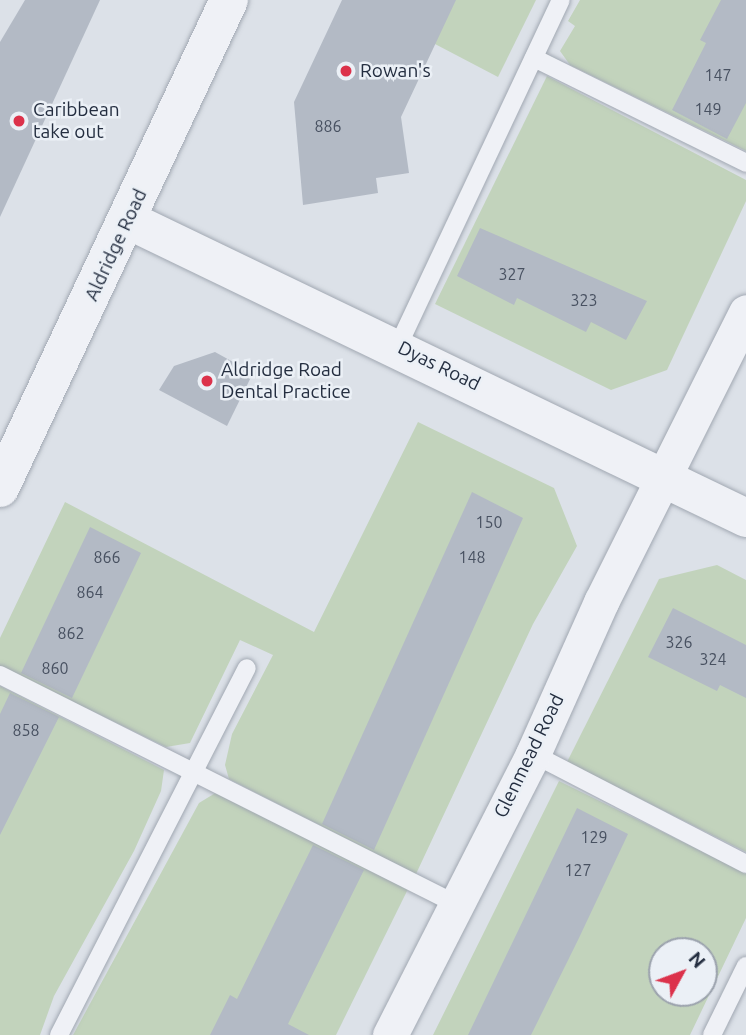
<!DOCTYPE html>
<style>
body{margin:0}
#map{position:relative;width:746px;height:1035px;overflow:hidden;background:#dce1e8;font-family:Ubuntu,sans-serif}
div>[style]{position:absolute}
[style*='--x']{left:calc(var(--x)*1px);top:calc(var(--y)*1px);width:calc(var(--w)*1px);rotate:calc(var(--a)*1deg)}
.green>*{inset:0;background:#c2d3bc}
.building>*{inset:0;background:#b3bac5}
.roads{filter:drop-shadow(0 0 2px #a1a8b2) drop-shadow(0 0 2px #a1a8b2)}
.service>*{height:18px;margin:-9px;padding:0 9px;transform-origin:9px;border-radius:9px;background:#eff1f6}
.minor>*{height:35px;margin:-17.5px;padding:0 17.5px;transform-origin:17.5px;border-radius:17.5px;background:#eff1f6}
.tertiary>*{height:38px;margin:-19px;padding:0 19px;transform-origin:19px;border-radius:19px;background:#eff1f6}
.dots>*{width:19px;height:19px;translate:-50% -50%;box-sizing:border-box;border:4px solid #ebf0f6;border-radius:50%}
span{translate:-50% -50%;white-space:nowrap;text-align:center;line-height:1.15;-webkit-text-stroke:5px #ebf0f6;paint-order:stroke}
.number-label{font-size:16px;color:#485161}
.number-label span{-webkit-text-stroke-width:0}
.poi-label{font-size:19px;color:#242e40}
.left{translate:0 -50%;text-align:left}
.street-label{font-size:19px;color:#242e40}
.north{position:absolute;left:648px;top:937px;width:70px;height:70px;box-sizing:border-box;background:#ebf0f6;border:2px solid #9ba2ad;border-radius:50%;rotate:49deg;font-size:19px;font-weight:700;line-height:28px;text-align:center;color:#242e40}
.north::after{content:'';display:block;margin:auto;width:24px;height:32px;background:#dc324b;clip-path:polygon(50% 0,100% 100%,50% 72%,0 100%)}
</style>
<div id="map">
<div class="green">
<i style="clip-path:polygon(351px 0,536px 0,498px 77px)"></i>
<i style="clip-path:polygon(580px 0,746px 0,746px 151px,570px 65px,560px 51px,575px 26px,568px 21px)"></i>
<i style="clip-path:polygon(547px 76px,746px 180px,746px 201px,667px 370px,611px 390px,435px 304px)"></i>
<i style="clip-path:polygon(418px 422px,554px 488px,577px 546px,533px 624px,416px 874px,229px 779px,225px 765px,232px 734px,273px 655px,240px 640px,190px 743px,166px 747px,0 666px,0 638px,65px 502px,314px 632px)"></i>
<i style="clip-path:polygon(717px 565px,746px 580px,746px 852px,567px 762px,659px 579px)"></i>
<i style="clip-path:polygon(0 686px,164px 770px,161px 791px,134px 851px,54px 996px,40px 1035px,0 1035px)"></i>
<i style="clip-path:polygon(evenodd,559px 781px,746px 873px,746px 918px,690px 1035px,433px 1035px,559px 781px,662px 951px,704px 951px,704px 993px,662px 993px,662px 951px)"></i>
<i style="clip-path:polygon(217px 792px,408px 889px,336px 1035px,73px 1035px,199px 803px)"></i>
</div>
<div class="building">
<i style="clip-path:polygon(25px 0,100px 0,0 217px,0 42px)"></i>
<i style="clip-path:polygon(342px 0,456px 0,401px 117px,409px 173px,376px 178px,378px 193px,303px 205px,294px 102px)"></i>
<i style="clip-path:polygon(721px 0,746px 0,746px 103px,727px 139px,672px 110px,706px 43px,700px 40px)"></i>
<i style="clip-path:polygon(480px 228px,647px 301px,626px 340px,591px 322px,586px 332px,517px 298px,514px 305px,457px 276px)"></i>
<i style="clip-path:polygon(215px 352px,253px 373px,227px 426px,159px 390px,174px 366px)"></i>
<i style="clip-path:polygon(472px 492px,523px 518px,374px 850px,322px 824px)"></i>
<i style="clip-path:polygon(90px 527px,141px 553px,72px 698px,21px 673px)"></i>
<i style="clip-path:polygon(673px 608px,746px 645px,746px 698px,720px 685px,717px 691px,648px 657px)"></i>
<i style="clip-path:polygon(10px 693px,59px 717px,0 835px,0 714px)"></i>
<i style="clip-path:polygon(577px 808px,628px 834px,578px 940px,531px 1035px,468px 1035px)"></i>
<i style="clip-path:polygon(313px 845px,364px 870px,288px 1024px,309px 1035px,210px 1035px,230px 995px,237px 999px)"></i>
</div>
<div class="roads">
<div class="service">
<i style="--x:534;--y:58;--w:237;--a:26.3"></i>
<i style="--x:398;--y:346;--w:382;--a:-64.8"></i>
<i style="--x:0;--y:675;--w:508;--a:26.67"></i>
<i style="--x:533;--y:754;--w:240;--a:27.3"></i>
<i style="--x:59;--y:1035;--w:412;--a:-62.9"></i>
<i style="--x:712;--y:1035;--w:77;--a:-63.8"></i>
</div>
<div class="minor">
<i style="--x:390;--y:1035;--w:315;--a:-63"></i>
<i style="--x:533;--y:754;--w:167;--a:-65.9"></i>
<i style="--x:601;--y:602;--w:324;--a:-63.4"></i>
</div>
<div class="tertiary">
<i style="--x:128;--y:220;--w:686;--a:25.74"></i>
<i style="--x:0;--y:488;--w:539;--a:-64.86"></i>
</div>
</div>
<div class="dots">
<i style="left:346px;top:71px;background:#dc324b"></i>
<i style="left:19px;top:121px;background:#dc324b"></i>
<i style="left:207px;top:381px;background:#dc324b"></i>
</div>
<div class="number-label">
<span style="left:718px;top:75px">147</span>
<span style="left:708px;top:109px">149</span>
<span style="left:328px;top:126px">886</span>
<span style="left:512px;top:274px">327</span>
<span style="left:584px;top:300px">323</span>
<span style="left:489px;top:522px">150</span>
<span style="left:107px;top:557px">866</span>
<span style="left:472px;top:557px">148</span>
<span style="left:90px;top:592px">864</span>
<span style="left:71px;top:633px">862</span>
<span style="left:679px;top:642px">326</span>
<span style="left:713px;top:659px">324</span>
<span style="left:55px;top:668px">860</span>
<span style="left:26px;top:730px">858</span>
<span style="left:594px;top:837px">129</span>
<span style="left:578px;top:870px">127</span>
</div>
<div class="poi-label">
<span class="left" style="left:360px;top:71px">Rowan's</span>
<span class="left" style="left:33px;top:121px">Caribbean<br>take out</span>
<span class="left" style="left:221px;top:381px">Aldridge Road<br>Dental Practice</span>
</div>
<div class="street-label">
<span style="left:116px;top:245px;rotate:-65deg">Aldridge Road</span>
<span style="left:439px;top:366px;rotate:26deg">Dyas Road</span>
<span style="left:529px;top:756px;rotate:-64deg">Glenmead Road</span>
</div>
<div class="north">N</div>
</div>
